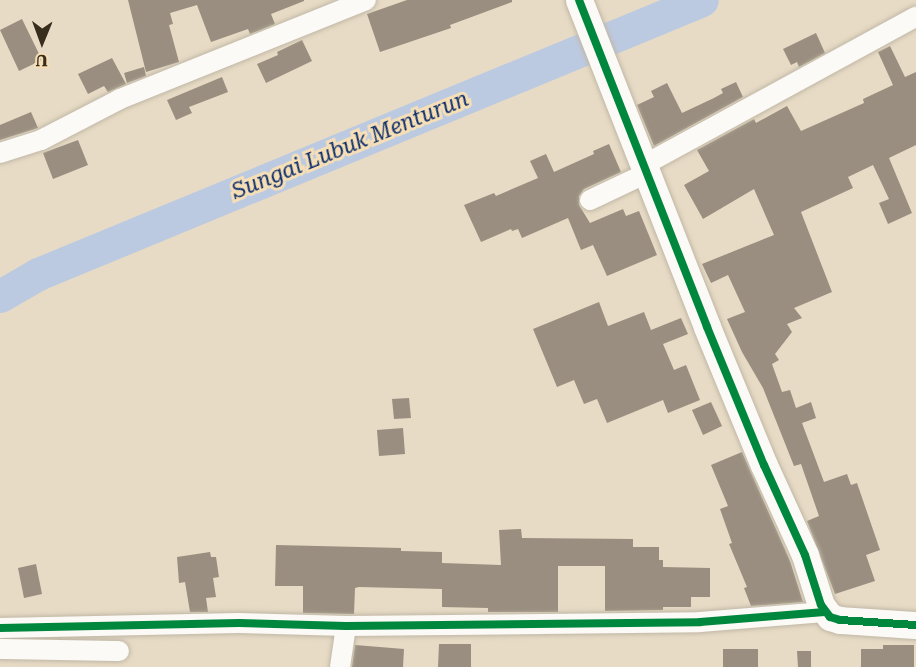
<!DOCTYPE html>
<style>
body{margin:0}
#map{position:relative;width:916px;height:667px;overflow:hidden;background:#e7dbc5;font-family:"Roboto Serif",serif}
div>[style]{position:absolute}
[style*='--x']{left:calc(var(--x)*1px);top:calc(var(--y)*1px);width:calc(var(--w)*1px);rotate:calc(var(--a)*1deg)}
.river>*{height:33px;margin:-16.5px;padding:0 16.5px;transform-origin:16.5px;border-radius:16.5px;background:#bccae1}
.building>*{inset:0;background:#998e7f}
.roads{filter:drop-shadow(0 0 2px #c0b7a6) drop-shadow(0 0 2px #c0b7a6)}
.street>*{height:20px;margin:-10px;padding:0 10px;transform-origin:10px;border-radius:10px;background:#fbfaf6}
.secondary>*{height:27px;margin:-13.5px;padding:0 13.5px;transform-origin:13.5px;border-radius:13.5px;background:#fbfaf6}
.cycleway>*{height:8px;margin:-4px;padding:0 4px;transform-origin:4px;border-radius:4px;background:#00873e}
span{translate:-50% -50%;white-space:nowrap;text-align:center;line-height:1.15;-webkit-text-stroke:6px #f6dfb6;paint-order:stroke}
.water-label{font-size:22px;color:#0c2e6d;font-style:italic}
.north{position:absolute;left:12px;top:12px;width:60px;height:60px;-webkit-text-stroke:4px #f6dfb6;paint-order:stroke;rotate:181deg;font-size:16px;font-weight:700;line-height:24px;text-align:center;color:#372e1e}
.north::after{content:'';display:block;margin:auto;width:21px;height:27px;background:#372e1e;clip-path:polygon(50% 0,100% 100%,50% 72%,0 100%)}
</style>
<div id="map">
<div class="river">
<i style="--x:0;--y:296;--w:44;--a:-30.1"></i>
<i style="--x:38;--y:274;--w:718;--a:-22.42"></i>
</div>
<div class="building">
<i style="clip-path:polygon(128px 0,304px 0,304px 1px,271px 14px,275px 24px,250px 34px,248px 29px,211px 42px,197px 5px,170px 13px,173px 24px,169px 25px,179px 62px,146px 72px)"></i>
<i style="clip-path:polygon(407px 0,512px 0,512px 2px,450px 25px,451px 28px,380px 52px,367px 14px)"></i>
<i style="clip-path:polygon(22px 19px,42px 60px,19px 71px,0 30px)"></i>
<i style="clip-path:polygon(816px 33px,825px 53px,799px 67px,797px 62px,791px 65px,783px 49px)"></i>
<i style="clip-path:polygon(302px 40px,312px 61px,266px 83px,257px 64px,278px 55px,277px 52px)"></i>
<i style="clip-path:polygon(890px 46px,905px 77px,916px 72px,916px 145px,889px 158px,912px 213px,888px 224px,879px 203px,889px 199px,873px 165px,848px 177px,853px 188px,801px 212px,832px 292px,794px 308px,802px 318px,787px 324px,792px 332px,775px 354px,779px 360px,772px 364px,782px 392px,790px 390px,796px 408px,811px 402px,816px 418px,802px 423px,824px 482px,847px 474px,851px 485px,857px 483px,880px 550px,866px 555px,875px 581px,835px 594px,807px 521px,819px 516px,801px 464px,794px 466px,763px 388px,742px 352px,727px 319px,745px 312px,728px 275px,711px 283px,702px 264px,774px 235px,754px 189px,703px 219px,684px 185px,709px 171px,697px 150px,754px 119px,756px 123px,787px 106px,801px 131px,864px 103px,863px 99px,893px 85px,878px 52px)"></i>
<i style="clip-path:polygon(112px 58px,126px 84px,108px 92px,104px 86px,88px 94px,78px 74px)"></i>
<i style="clip-path:polygon(144px 67px,146px 76px,127px 83px,124px 73px)"></i>
<i style="clip-path:polygon(222px 77px,228px 92px,189px 107px,192px 113px,176px 120px,167px 100px)"></i>
<i style="clip-path:polygon(736px 82px,743px 97px,654px 146px,637px 105px,654px 97px,651px 91px,667px 83px,682px 113px,714px 98px,723px 93px,721px 89px)"></i>
<i style="clip-path:polygon(31px 112px,38px 128px,0 140px,0 125px)"></i>
<i style="clip-path:polygon(78px 140px,88px 165px,53px 179px,43px 153px)"></i>
<i style="clip-path:polygon(609px 144px,621px 172px,584px 189px,579px 196px,579px 205px,590px 223px,623px 209px,626px 216px,639px 211px,657px 255px,607px 276px,593px 245px,581px 250px,568px 218px,522px 238px,518px 229px,512px 231px,511px 229px,481px 242px,464px 205px,494px 193px,496px 196px,538px 178px,530px 161px,546px 154px,554px 172px,594px 154px,593px 151px)"></i>
<i style="clip-path:polygon(599px 302px,608px 326px,644px 312px,651px 330px,681px 318px,688px 334px,663px 344px,674px 370px,686px 365px,700px 400px,668px 413px,663px 400px,607px 423px,597px 399px,584px 404px,574px 380px,557px 387px,533px 329px)"></i>
<i style="clip-path:polygon(409px 398px,411px 418px,394px 419px,392px 399px)"></i>
<i style="clip-path:polygon(711px 402px,722px 426px,703px 435px,692px 410px)"></i>
<i style="clip-path:polygon(403px 428px,405px 454px,379px 456px,377px 430px)"></i>
<i style="clip-path:polygon(742px 452px,790px 561px,803px 602px,751px 606px,744px 588px,747px 587px,729px 544px,732px 543px,720px 509px,728px 506px,711px 465px)"></i>
<i style="clip-path:polygon(521px 529px,522px 538px,633px 539px,633px 547px,659px 547px,659px 560px,663px 560px,663px 567px,710px 568px,710px 597px,691px 597px,691px 607px,663px 607px,663px 610px,605px 611px,605px 566px,558px 566px,558px 612px,488px 612px,488px 608px,442px 607px,442px 589px,359px 587px,355px 588px,354px 614px,303px 613px,303px 586px,275px 586px,276px 545px,401px 548px,401px 551px,442px 552px,442px 563px,501px 565px,499px 530px)"></i>
<i style="clip-path:polygon(210px 552px,211px 557px,216px 557px,219px 577px,213px 578px,216px 597px,206px 598px,208px 612px,190px 612px,185px 582px,179px 583px,177px 557px)"></i>
<i style="clip-path:polygon(36px 564px,42px 594px,24px 598px,18px 568px)"></i>
<i style="clip-path:polygon(439px 644px,471px 644px,471px 667px,438px 667px)"></i>
<i style="clip-path:polygon(355px 645px,404px 649px,403px 667px,352px 667px)"></i>
<i style="clip-path:polygon(883px 645px,914px 645px,914px 667px,861px 667px,861px 649px,883px 649px)"></i>
<i style="clip-path:polygon(723px 649px,758px 649px,758px 667px,723px 667px)"></i>
<i style="clip-path:polygon(797px 651px,811px 651px,811px 667px,798px 667px)"></i>
</div>
<div class="roads">
<div class="street">
<i style="--x:0;--y:153;--w:43;--a:-17.6"></i>
<i style="--x:41;--y:140;--w:89;--a:-27.4"></i>
<i style="--x:120;--y:99;--w:265;--a:-21.9"></i>
<i style="--x:644;--y:165;--w:310;--a:-28.6"></i>
<i style="--x:590;--y:200;--w:63;--a:-25.3"></i>
<i style="--x:0;--y:628;--w:239;--a:-1.2"></i>
<i style="--x:239;--y:623;--w:107;--a:1.6"></i>
<i style="--x:346;--y:626;--w:354;--a:-0.6"></i>
<i style="--x:700;--y:622;--w:125;--a:-4.6"></i>
<i style="--x:0;--y:649;--w:119;--a:1"></i>
<i style="--x:340;--y:667;--w:41;--a:-81.7"></i>
</div>
<div class="secondary">
<i style="--x:579;--y:0;--w:351;--a:68.6"></i>
<i style="--x:707;--y:327;--w:149;--a:67.6"></i>
<i style="--x:764;--y:465;--w:99;--a:65.5"></i>
<i style="--x:805;--y:555;--w:52;--a:72.3"></i>
<i style="--x:821;--y:605;--w:15;--a:53"></i>
<i style="--x:830;--y:617;--w:10;--a:17"></i>
<i style="--x:840;--y:620;--w:76;--a:3.8"></i>
</div>
</div>
<div class="cycleway">
<i style="--x:579;--y:0;--w:351;--a:68.6"></i>
<i style="--x:707;--y:327;--w:149;--a:67.6"></i>
<i style="--x:764;--y:465;--w:99;--a:65.5"></i>
<i style="--x:805;--y:555;--w:52;--a:72.3"></i>
<i style="--x:821;--y:605;--w:15;--a:53"></i>
<i style="--x:830;--y:617;--w:10;--a:17"></i>
<i style="--x:840;--y:620;--w:76;--a:3.8"></i>
<i style="--x:0;--y:628;--w:239;--a:-1.2"></i>
<i style="--x:239;--y:623;--w:107;--a:1.6"></i>
<i style="--x:346;--y:626;--w:354;--a:-0.6"></i>
<i style="--x:700;--y:622;--w:125;--a:-4.6"></i>
</div>
<div class="water-label">
<span style="left:350px;top:145px;rotate:-22deg">Sungai Lubuk Menturun</span>
</div>
<div class="north">U</div>
</div>
